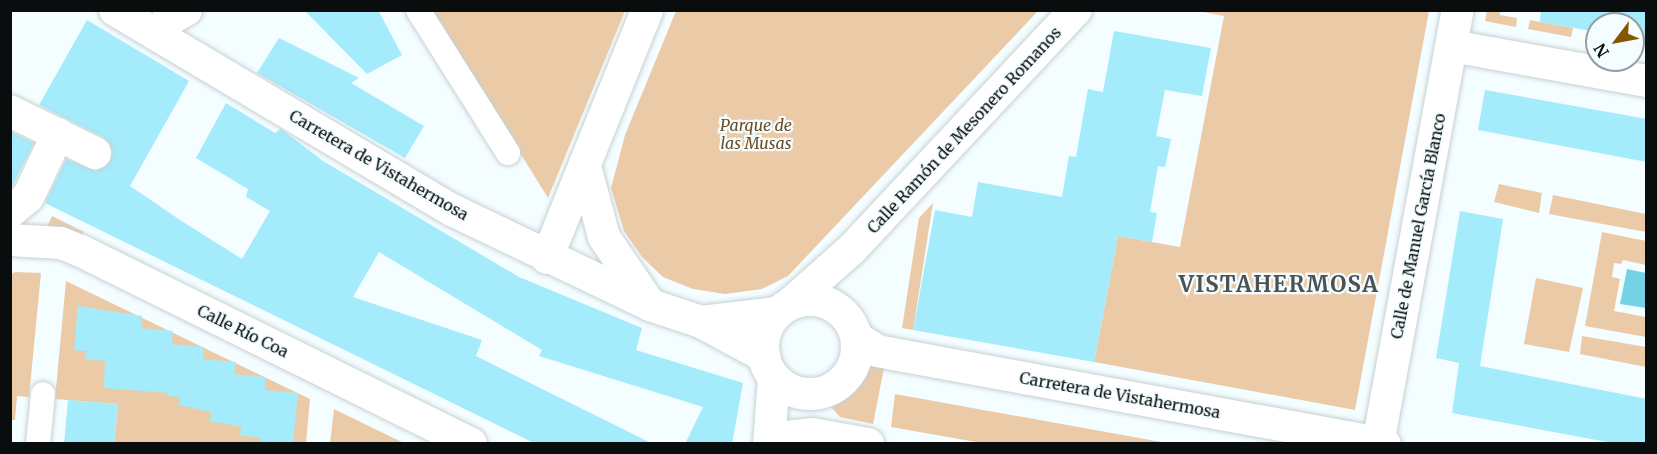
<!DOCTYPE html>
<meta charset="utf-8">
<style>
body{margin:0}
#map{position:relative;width:1657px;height:454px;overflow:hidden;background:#f4fdff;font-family:Merriweather,serif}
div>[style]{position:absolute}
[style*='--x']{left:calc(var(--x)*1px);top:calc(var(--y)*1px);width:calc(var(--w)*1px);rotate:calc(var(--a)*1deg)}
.green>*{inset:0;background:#ebcba7}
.water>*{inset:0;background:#74d1e6}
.building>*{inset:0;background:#a4ebfc}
.roads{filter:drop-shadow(0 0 2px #c6d1d3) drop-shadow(0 0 2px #c6d1d3)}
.pedestrian>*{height:24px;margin:-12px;padding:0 12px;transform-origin:12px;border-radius:12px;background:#fff}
.minor>*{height:32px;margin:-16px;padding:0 16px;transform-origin:16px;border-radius:16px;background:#fff}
.minor>.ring{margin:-16px;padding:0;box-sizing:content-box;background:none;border:32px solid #fff;border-radius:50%}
span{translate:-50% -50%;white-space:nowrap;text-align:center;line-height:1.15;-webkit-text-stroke:4.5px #f4fdff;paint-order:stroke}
.park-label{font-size:16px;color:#6d4c21;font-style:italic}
.street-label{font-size:16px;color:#0a0d0e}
.district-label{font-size:22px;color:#4a5254;font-weight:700;letter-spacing:1.5px}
.frame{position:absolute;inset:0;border:12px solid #0a0d0e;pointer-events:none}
.north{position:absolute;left:1585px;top:12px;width:60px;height:60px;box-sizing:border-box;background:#f4fdff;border:2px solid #969d9f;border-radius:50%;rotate:238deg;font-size:16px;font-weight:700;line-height:24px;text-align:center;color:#0a0d0e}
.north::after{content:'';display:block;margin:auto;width:21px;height:27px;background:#895600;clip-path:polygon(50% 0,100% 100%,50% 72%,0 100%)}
</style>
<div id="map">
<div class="green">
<i style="clip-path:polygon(431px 11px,625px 11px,548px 198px,476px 82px)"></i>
<i style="clip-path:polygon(676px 11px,676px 10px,1038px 11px,788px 276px,762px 289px,725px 294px,693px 289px,663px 277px,642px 257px,624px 231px,611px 188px,625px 135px)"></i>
<i style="clip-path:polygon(1198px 11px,1429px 11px,1355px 410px,1094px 362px,1118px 236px,1180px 247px,1224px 16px)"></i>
<i style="clip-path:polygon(1487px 11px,1500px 11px,1500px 15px,1517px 18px,1516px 27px,1485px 21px)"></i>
<i style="clip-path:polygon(1530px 20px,1573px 28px,1571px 37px,1528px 29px)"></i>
<i style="clip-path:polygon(1499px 184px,1542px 193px,1539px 213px,1494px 202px)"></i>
<i style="clip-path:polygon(1553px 195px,1646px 214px,1646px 232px,1549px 214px)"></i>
<i style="clip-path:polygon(933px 203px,913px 330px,902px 328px,919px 218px)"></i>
<i style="clip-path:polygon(52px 216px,84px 232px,80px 238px,45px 231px)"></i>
<i style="clip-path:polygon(1602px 232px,1646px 241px,1646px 265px,1623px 260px,1621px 264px,1614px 263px,1612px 277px,1620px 279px,1614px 311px,1646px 317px,1646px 337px,1585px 326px)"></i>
<i style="clip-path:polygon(16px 272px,41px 273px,29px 397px,17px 396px,15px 420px,10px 420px,10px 274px)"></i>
<i style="clip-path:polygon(1536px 278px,1583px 288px,1569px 352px,1524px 344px)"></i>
<i style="clip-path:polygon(66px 281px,310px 399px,306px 443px,114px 444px,118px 404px,55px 399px)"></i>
<i style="clip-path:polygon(1582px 336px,1646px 347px,1646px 367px,1580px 354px)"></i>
<i style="clip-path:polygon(872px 362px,885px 363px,873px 424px,840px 417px,830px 406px,854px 392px)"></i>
<i style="clip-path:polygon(895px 394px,1167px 443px,982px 443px,891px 427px)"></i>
<i style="clip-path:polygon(334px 409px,379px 431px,404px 443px,330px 443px)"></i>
</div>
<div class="water">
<i style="clip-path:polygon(1627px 269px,1646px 273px,1646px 308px,1620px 304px)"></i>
</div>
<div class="building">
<i style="clip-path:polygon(304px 10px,378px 10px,402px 55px,367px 74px)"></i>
<i style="clip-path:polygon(1541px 10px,1647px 10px,1647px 41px,1633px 39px,1633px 24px,1597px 24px,1597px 32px,1540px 22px)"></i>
<i style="clip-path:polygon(87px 20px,189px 81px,130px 186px,183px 222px,242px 259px,270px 211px,246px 197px,248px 189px,196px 158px,226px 103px,275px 133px,281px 129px,323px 161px,519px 277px,642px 328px,636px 350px,743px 383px,732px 444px,685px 444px,703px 407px,539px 356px,542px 350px,379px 252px,353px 297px,482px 340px,476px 356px,653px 444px,536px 444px,45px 203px,66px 159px,96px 171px,111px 160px,110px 144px,103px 137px,39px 105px)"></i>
<i style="clip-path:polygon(1114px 31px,1211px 48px,1202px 96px,1165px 90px,1156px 136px,1171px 139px,1165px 167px,1158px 166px,1150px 212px,1157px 213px,1152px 242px,1118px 236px,1094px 362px,913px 330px,935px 210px,972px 217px,978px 182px,1062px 197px,1069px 156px,1076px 157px,1088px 89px,1103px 92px)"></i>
<i style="clip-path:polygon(279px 38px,359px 78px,351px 83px,424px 126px,405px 158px,257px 73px)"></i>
<i style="clip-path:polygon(1485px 90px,1647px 119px,1647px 162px,1478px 130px)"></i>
<i style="clip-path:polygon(10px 131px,34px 143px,12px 187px,10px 186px)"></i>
<i style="clip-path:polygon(1460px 211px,1503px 219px,1480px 366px,1647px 399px,1647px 444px,1618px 444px,1452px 413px,1459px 363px,1436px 358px)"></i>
<i style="clip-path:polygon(78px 306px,142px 316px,141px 328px,173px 331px,172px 344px,204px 347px,203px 359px,236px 362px,234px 374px,266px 377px,265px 390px,298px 393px,293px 444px,260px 441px,260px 438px,240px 435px,241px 427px,210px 421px,211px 412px,179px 405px,180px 397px,167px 396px,168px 393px,104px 388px,105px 361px,85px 359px,86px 351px,74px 350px)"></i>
<i style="clip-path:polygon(68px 400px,118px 404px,114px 444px,64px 444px)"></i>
</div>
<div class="roads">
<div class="pedestrian">
<i style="--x:418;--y:10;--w:169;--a:57.8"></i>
<i style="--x:38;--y:444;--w:50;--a:-84.3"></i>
</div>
<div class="minor">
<i style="--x:115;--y:10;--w:392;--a:30.7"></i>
<i style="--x:452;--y:210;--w:220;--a:25.6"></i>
<i style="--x:650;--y:305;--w:54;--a:18.4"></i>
<i style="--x:701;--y:322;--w:72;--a:28.4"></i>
<i style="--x:157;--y:35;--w:17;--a:-54"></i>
<i style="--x:167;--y:21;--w:22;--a:-30"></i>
<i style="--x:1452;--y:46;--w:197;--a:10.2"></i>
<i style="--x:10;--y:111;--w:95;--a:26.3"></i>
<i style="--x:585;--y:166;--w:73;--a:75"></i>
<i style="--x:604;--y:237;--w:78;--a:55.9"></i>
<i style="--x:10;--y:212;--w:23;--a:-40"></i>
<i style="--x:28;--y:197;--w:70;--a:-64.5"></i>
<i style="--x:10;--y:240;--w:51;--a:3.4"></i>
<i style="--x:61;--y:243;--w:22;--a:22"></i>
<i style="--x:81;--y:251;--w:435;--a:26.3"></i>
<i style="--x:547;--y:258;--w:267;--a:-68"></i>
<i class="ring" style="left:763px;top:300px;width:62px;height:62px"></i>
<i style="--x:790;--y:304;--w:83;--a:-41.6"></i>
<i style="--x:852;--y:249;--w:328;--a:-46.9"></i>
<i style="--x:701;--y:322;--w:77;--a:-6.8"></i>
<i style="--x:857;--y:338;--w:25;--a:32"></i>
<i style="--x:878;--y:351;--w:15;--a:11"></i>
<i style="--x:893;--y:354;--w:500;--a:10.37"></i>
<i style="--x:776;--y:438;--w:36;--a:-6"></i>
<i style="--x:812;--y:434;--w:57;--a:10.1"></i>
<i style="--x:769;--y:444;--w:66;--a:-85.7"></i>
<i style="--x:1378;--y:444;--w:441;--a:-79.6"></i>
</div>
</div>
<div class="park-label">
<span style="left:756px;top:134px">Parque de<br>las Musas</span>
</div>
<div class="street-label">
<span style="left:964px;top:130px;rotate:-47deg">Calle Ramón de Mesonero Romanos</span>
<span style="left:379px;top:165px;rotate:30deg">Carretera de Vistahermosa</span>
<span style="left:1418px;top:226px;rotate:-79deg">Calle de Manuel García Blanco</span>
<span style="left:243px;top:331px;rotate:26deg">Calle Río Coa</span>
<span style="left:1120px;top:395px;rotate:10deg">Carretera de Vistahermosa</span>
</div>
<div class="district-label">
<span style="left:1279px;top:285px">VISTAHERMOSA</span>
</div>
<div class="frame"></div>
<div class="north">N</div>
</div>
